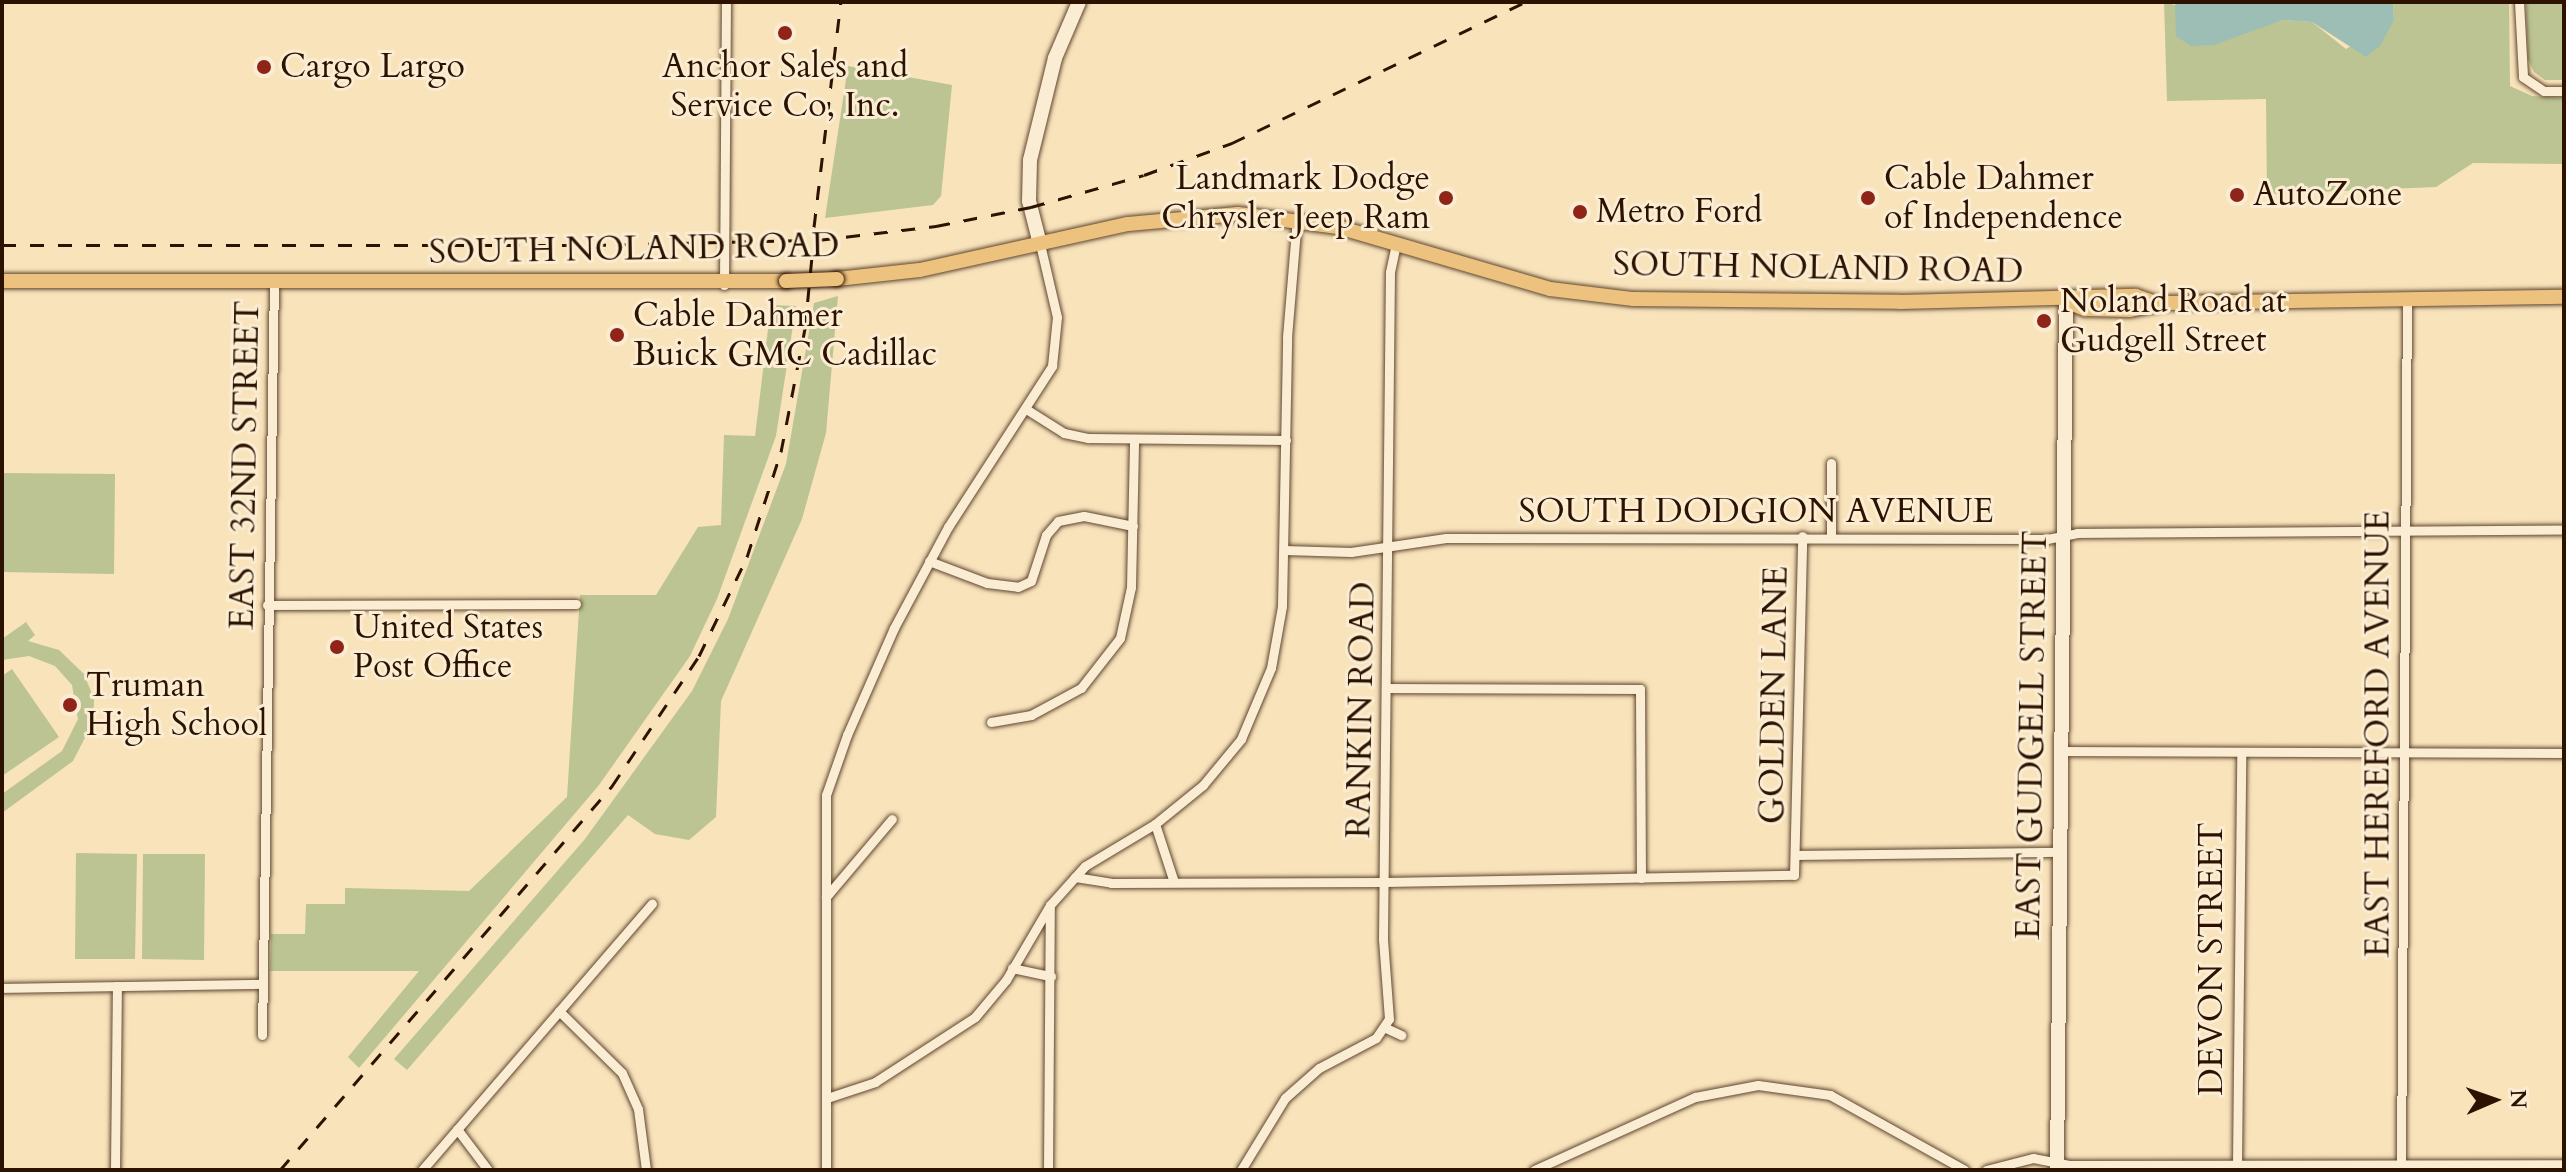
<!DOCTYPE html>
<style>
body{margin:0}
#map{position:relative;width:2566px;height:1172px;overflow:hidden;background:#f8e3bb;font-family:Cardo,serif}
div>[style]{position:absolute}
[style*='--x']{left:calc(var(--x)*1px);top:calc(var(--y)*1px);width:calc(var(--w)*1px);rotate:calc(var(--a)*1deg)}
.green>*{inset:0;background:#bbc492}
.water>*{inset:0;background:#9dbeb4}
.roads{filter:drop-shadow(0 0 2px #60462f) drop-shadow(0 0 2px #60462f)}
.street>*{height:9px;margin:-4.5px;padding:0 4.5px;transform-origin:4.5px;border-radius:4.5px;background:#faedd3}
.secondary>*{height:14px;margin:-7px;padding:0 7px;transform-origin:7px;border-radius:7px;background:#faedd3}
.primary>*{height:14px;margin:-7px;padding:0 7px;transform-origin:7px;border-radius:7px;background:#ecc27e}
.rail>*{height:3px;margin-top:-1.5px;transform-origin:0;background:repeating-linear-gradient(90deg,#2d1200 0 14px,transparent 0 28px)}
.bridges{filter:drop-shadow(0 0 2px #2d1200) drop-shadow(0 0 2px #2d1200)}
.primary-bridge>*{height:14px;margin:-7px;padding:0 7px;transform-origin:7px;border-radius:7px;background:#ecc27e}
.dots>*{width:22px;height:22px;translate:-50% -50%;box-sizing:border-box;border:4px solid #faedd3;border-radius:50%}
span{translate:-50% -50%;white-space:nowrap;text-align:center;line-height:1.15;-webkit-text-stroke:6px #faedd3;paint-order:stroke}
.poi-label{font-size:34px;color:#2d1200}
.left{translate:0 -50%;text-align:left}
.right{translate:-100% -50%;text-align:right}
.street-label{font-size:34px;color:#2d1200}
.frame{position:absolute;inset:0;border:4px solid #2d1200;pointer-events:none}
.north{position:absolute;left:2454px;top:1060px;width:80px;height:80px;-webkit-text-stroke:6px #faedd3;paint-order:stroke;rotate:88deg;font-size:22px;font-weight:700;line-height:32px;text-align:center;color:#2d1200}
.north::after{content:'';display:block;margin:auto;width:28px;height:36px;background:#2d1200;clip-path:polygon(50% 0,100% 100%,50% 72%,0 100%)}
</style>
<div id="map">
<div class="green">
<i style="clip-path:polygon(2164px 2px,2257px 28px,2283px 20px,2312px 22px,2346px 49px,2394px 20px,2393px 2px,2509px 2px,2510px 86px,2532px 96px,2564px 98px,2564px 164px,2473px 163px,2436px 187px,2267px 194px,2266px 99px,2167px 101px)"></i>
<i style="clip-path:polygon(2526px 2px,2564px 2px,2564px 80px,2545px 80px,2534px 72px,2528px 59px)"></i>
<i style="clip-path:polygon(848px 66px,952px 85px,941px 196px,933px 205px,825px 218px)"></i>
<i style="clip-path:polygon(838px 296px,826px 433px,802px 519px,721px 701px,716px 817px,689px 840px,655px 834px,628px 815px,407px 1070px,394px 1059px,585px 839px,692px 691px,728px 619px,786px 464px,814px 303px)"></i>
<i style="clip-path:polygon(771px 305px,796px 306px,776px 436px,717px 599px,690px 656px,599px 785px,359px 1068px,348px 1057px,419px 971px,270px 971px,271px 934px,305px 934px,306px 904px,345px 904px,345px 888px,469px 891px,567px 797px,580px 595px,656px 595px,698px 527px,721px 525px,724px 435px,755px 436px)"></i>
<i style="clip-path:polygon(2px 473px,115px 474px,114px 574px,2px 572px)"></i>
<i style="clip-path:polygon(26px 622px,35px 635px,28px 641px,59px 650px,84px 674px,94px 699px,93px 722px,73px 761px,2px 813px,2px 794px,62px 751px,78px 719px,72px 685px,55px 666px,29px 656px,2px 660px,2px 639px)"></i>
<i style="clip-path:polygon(12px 669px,59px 737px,2px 776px,2px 676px)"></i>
<i style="clip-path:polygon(76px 853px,137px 854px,135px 959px,75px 959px)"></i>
<i style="clip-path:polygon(143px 854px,205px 854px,204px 960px,142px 959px)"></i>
</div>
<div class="water">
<i style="clip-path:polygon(2175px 2px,2393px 2px,2394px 20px,2380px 46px,2366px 57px,2312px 22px,2283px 20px,2214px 45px,2191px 46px,2176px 36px)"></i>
</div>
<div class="roads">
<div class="street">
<i style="--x:2519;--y:2;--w:75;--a:86.9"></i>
<i style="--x:2523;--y:77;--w:25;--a:34"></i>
<i style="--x:2544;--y:91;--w:20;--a:0"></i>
<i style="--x:724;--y:285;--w:283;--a:-89.6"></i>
<i style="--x:1026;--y:409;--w:45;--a:32.3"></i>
<i style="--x:1064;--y:433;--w:25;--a:12"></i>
<i style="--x:1088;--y:438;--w:198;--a:0.6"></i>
<i style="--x:1831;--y:536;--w:73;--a:-90"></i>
<i style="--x:1284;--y:550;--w:67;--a:1.7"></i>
<i style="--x:1351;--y:552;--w:96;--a:-8.4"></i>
<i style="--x:1446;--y:538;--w:601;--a:0.1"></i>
<i style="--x:2047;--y:539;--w:31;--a:-11"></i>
<i style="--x:2077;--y:533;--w:487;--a:-0.4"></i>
<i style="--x:929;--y:561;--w:62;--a:20.8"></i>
<i style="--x:987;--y:583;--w:31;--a:7"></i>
<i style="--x:1018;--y:587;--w:14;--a:-25"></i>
<i style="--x:1031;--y:581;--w:48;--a:-71.9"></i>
<i style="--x:1046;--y:535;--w:18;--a:-49"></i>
<i style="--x:1058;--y:521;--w:26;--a:-11"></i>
<i style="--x:1084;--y:516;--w:50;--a:11.5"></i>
<i style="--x:267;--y:605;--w:309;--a:-0.2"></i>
<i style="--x:1388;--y:688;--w:252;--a:0.2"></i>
<i style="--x:1640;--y:689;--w:189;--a:89.7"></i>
<i style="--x:991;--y:722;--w:41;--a:-9.9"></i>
<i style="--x:1031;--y:715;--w:57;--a:-28.4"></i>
<i style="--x:1081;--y:688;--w:63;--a:-52"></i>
<i style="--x:1120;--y:638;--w:52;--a:-77.8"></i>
<i style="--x:1131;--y:587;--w:147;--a:-88.8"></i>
<i style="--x:2062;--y:751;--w:502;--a:0.23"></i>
<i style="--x:1155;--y:824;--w:61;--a:71.9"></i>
<i style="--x:1798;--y:855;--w:262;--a:-0.7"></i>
<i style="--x:1075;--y:877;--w:36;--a:9"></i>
<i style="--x:1111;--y:883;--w:274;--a:-0.2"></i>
<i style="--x:1385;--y:882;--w:409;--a:-1"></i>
<i style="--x:1794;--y:875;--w:339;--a:-88.6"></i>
<i style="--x:826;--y:897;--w:102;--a:-90"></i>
<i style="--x:826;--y:795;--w:64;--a:-70.7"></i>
<i style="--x:847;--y:735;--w:117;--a:-66.3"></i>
<i style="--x:894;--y:628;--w:115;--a:-61.9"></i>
<i style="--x:948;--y:527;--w:192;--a:-57.1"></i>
<i style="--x:1052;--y:366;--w:49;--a:-84.2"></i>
<i style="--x:1057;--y:317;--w:75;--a:-103.1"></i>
<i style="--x:1012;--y:968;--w:40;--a:12"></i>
<i style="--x:2;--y:988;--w:260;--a:-0.9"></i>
<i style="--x:559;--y:1011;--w:88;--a:44.5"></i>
<i style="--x:622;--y:1073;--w:39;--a:66"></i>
<i style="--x:638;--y:1109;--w:62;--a:82.5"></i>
<i style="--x:1386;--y:1028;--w:17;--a:25"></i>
<i style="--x:262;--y:1035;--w:755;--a:-89.09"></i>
<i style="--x:827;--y:1098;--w:51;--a:-18.4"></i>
<i style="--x:875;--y:1082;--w:119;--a:-33"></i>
<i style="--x:975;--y:1017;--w:48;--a:-50"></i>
<i style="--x:1006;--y:980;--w:87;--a:-59.6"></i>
<i style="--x:457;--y:1129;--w:51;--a:52.9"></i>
<i style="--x:2237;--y:1165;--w:411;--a:-89.4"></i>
<i style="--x:115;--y:1170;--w:184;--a:-89.4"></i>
<i style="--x:422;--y:1170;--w:352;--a:-49.2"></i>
<i style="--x:826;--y:1170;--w:273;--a:-90"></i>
<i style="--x:826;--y:897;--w:102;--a:-49.8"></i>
<i style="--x:1048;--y:1170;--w:265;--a:-89.6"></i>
<i style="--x:1050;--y:905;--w:52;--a:-48.1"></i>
<i style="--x:1085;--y:866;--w:82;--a:-31"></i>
<i style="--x:1155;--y:824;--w:62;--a:-39.1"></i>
<i style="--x:1203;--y:785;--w:60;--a:-50.4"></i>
<i style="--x:1241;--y:739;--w:77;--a:-67.1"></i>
<i style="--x:1271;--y:668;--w:63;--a:-79.9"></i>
<i style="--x:1282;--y:606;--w:269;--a:-88.9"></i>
<i style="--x:1287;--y:337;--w:118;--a:-85.2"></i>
<i style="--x:1241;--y:1170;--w:84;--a:-58.6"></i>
<i style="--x:1285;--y:1098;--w:45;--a:-41.4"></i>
<i style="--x:1319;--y:1068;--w:64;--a:-27.8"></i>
<i style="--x:1376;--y:1038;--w:23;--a:-56"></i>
<i style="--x:1389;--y:1019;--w:80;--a:-94.3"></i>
<i style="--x:1383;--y:939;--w:667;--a:-89.4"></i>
<i style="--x:1390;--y:272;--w:29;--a:-78"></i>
<i style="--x:1534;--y:1170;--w:177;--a:-24.4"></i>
<i style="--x:1695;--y:1097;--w:64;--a:-10.8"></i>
<i style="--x:1758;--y:1085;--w:73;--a:7.9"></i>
<i style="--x:1830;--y:1095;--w:154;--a:29.1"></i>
<i style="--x:1986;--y:1170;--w:49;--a:-14.3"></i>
<i style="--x:2033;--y:1158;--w:38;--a:11"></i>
<i style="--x:2070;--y:1165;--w:494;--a:-0.1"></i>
<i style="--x:2401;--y:1170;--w:872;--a:-89.61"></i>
</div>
<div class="secondary">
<i style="--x:1040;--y:244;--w:44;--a:-104.3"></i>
<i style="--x:1029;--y:201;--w:41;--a:-88.6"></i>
<i style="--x:1030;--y:160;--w:105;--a:-76.2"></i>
<i style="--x:1055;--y:58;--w:61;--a:-66.8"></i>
<i style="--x:2057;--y:1170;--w:869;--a:-89.41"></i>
</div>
<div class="primary">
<i style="--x:837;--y:279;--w:83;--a:-6.2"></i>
<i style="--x:920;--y:270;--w:213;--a:-12.5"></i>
<i style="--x:1128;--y:224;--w:110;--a:-5.2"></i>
<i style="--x:1238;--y:214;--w:101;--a:7.4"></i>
<i style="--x:1338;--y:227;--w:221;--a:16.3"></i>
<i style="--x:1550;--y:289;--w:84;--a:6.9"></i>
<i style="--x:1633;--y:299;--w:267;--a:0.6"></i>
<i style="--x:1900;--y:302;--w:236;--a:-1.5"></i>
<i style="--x:2136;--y:296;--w:24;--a:19"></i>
<i style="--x:2;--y:281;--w:784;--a:0"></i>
<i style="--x:2066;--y:301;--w:21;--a:23"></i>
<i style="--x:2085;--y:309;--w:45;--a:1.3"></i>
<i style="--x:2130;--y:310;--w:36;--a:-11"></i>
<i style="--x:2165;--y:303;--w:399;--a:-0.9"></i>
</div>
</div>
<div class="rail">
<i style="--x:814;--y:227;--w:227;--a:-83.2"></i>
<i style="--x:2;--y:245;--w:590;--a:0"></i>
<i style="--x:592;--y:245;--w:226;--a:-1.3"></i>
<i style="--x:818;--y:240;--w:119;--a:-6.8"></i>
<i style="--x:936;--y:226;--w:97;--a:-11.3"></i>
<i style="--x:1031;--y:207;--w:117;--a:-15.8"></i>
<i style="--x:1144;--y:175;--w:94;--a:-20"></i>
<i style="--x:1232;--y:143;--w:325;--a:-25.7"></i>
<i style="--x:280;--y:1170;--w:508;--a:-49.15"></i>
<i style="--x:612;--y:786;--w:156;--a:-56.2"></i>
<i style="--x:699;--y:656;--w:110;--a:-64.1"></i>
<i style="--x:747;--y:557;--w:110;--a:-72.1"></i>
<i style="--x:781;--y:452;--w:125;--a:-79"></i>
<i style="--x:805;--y:329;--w:83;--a:-84.5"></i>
</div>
<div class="bridges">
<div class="primary-bridge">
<i style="--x:786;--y:281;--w:51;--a:-2.2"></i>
</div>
</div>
<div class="dots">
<i style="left:785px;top:33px;background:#8f2418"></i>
<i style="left:264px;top:67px;background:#8f2418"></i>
<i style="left:2237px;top:195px;background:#8f2418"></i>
<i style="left:1446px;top:198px;background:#8f2418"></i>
<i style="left:1868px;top:198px;background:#8f2418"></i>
<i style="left:1580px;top:212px;background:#8f2418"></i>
<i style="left:2044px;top:321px;background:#8f2418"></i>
<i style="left:617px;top:335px;background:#8f2418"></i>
<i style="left:337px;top:647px;background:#8f2418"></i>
<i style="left:70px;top:705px;background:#8f2418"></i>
</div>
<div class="poi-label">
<span style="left:785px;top:86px">Anchor Sales and<br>Service Co, Inc.</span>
<span class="left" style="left:280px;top:67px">Cargo Largo</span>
<span class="right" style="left:1430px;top:198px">Landmark Dodge<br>Chrysler Jeep Ram</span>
<span class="left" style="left:1884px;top:198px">Cable Dahmer<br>of Independence</span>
<span class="left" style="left:2253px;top:195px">AutoZone</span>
<span class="left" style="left:1596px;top:212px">Metro Ford</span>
<span class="left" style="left:2060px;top:321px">Noland Road at<br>Gudgell Street</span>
<span class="left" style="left:633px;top:335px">Cable Dahmer<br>Buick GMC Cadillac</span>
<span class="left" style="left:353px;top:647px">United States<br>Post Office</span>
<span class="left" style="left:86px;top:705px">Truman<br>High School</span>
</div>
<div class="street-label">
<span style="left:634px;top:249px;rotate:-1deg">SOUTH NOLAND ROAD</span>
<span style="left:1818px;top:268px;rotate:1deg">SOUTH NOLAND ROAD</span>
<span style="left:245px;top:465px;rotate:-89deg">EAST 32ND STREET</span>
<span style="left:1756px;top:512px">SOUTH DODGION AVENUE</span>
<span style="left:1774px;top:695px;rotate:-89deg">GOLDEN LANE</span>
<span style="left:1361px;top:710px;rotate:-89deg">RANKIN ROAD</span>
<span style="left:2378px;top:734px;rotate:-90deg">EAST HEREFORD AVENUE</span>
<span style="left:2032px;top:735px;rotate:-89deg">EAST GUDGELL STREET</span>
<span style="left:2212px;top:959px;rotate:-90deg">DEVON STREET</span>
</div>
<div class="frame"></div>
<div class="north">N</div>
</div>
